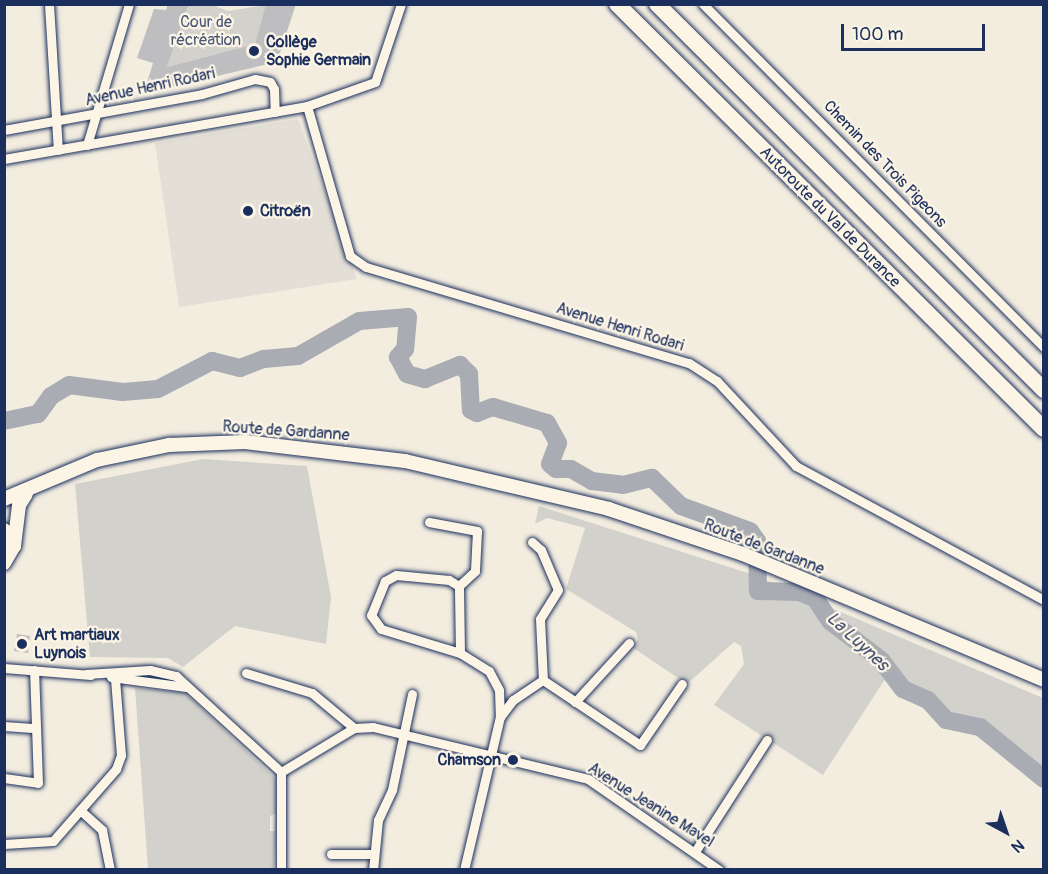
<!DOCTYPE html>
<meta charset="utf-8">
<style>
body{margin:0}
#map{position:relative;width:1048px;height:874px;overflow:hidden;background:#f3ede0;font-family:Pangolin,sans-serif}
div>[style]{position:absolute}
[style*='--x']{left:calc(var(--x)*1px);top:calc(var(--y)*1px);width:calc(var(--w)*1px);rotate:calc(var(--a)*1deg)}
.built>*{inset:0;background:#e3dfd6}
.green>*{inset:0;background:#d3d1cc}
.river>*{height:18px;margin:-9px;padding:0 9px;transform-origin:9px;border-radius:9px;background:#a9acb3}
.building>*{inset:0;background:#bebec0}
.roads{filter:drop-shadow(0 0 2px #1b2f5e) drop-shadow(0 0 2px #1b2f5e)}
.minor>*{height:9px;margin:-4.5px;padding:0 4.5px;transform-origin:4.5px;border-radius:4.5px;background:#fcf5e5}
.secondary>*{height:14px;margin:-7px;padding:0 7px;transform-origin:7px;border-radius:7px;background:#fcf5e5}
.motorway>*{height:16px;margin:-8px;padding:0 8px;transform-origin:8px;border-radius:8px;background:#fcf5e5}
.dots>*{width:16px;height:16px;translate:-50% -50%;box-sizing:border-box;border:3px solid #fcf5e5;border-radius:50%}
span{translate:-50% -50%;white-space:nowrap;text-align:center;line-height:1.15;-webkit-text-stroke:4.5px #fcf5e5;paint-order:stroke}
.park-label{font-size:16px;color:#49587a}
.poi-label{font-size:16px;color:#1b2f5e;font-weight:700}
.left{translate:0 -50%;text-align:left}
.right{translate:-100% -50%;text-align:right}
.street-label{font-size:16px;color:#1b2f5e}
.water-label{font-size:18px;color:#465478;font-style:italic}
.frame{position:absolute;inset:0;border:6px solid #1b2f5e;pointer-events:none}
.north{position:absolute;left:976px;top:802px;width:60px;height:60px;-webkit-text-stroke:4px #fcf5e5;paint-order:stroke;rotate:140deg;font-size:16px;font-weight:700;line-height:24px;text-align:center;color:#1b2f5e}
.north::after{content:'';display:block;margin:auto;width:21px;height:27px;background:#1b2f5e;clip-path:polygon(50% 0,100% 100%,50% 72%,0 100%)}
.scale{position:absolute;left:841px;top:24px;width:144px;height:27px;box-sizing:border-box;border:3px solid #1b2f5e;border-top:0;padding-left:8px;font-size:18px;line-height:21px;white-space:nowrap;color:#1b2f5e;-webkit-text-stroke:4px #fcf5e5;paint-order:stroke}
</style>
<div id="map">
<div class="built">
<i style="clip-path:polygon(298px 119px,357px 279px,179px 307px,155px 143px)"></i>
</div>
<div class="green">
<i style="clip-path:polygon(189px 5px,212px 5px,228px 11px,266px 5px,255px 44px,167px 67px)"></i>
<i style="clip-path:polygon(203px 459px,307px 466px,331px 597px,326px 644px,235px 626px,183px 667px,168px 658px,90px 657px,75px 484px)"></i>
<i style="clip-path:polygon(539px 506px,754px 575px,1043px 698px,1043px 777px,984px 728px,944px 716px,938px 706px,937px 712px,924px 699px,906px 693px,889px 673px,823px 775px,714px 705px,744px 664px,741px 646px,734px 642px,687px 684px,632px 647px,638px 640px,636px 632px,566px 589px,585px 528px,547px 518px,535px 524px)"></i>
<i style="clip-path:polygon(135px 688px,185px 693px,276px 779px,276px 813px,270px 816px,270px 831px,276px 831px,274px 869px,148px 869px)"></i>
</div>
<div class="river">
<i style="--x:4;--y:421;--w:35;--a:-12"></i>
<i style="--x:38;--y:414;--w:22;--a:-54"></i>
<i style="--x:51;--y:396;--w:21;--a:-31"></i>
<i style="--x:69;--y:385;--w:54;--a:7.4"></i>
<i style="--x:123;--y:392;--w:35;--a:-5"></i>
<i style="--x:158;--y:389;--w:61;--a:-27.4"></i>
<i style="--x:212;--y:361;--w:29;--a:14"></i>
<i style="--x:240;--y:368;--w:26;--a:-21"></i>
<i style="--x:264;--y:359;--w:34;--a:-5"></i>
<i style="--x:298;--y:356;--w:70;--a:-29.8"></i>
<i style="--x:359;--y:321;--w:49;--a:-4.7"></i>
<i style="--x:408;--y:317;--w:32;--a:95"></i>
<i style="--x:405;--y:349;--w:11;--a:131"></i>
<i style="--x:398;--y:357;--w:19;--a:62"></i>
<i style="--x:407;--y:374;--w:19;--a:16"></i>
<i style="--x:425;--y:379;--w:38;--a:-22"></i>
<i style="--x:460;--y:365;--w:13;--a:45"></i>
<i style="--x:469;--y:374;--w:36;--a:87"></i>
<i style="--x:471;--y:410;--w:7;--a:27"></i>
<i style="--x:477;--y:413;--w:17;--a:-21"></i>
<i style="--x:493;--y:407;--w:56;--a:16.5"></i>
<i style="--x:547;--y:423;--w:23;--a:61"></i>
<i style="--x:558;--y:443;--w:22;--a:111"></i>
<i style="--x:550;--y:464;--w:8;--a:40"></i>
<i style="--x:556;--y:469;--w:15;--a:0"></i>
<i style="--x:571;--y:469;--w:24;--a:30"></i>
<i style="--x:592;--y:481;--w:31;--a:7"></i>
<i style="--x:623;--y:485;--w:30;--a:-14"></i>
<i style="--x:652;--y:478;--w:40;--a:44"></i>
<i style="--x:681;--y:506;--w:73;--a:19.9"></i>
<i style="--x:750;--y:531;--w:12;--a:55"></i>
<i style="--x:757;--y:541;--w:50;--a:88.9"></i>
<i style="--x:758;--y:591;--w:41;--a:1.4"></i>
<i style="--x:799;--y:592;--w:17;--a:21"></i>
<i style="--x:815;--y:598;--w:27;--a:57"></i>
<i style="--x:830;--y:621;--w:64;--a:37.4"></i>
<i style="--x:881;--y:660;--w:36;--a:53"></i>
<i style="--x:903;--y:689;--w:27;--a:24"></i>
<i style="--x:928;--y:700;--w:27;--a:48"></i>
<i style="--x:946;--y:720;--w:35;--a:12"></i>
<i style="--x:980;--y:727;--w:82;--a:39.1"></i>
</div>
<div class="building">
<i style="clip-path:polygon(168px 4px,189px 4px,167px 67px,255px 44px,266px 4px,296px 4px,277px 62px,144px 93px,153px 63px,137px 58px,154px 9px,166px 10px)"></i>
<i style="clip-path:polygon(17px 634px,30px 636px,28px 653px,14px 651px)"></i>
</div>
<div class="roads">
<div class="minor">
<i style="--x:49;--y:4;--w:146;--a:86.5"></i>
<i style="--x:401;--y:4;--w:82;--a:108.4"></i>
<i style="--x:375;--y:82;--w:72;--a:160.6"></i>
<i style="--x:307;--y:106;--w:156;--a:74"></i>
<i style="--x:350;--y:256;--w:19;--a:35"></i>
<i style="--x:366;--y:267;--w:337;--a:16.6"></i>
<i style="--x:689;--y:363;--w:33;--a:33"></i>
<i style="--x:717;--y:381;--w:116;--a:47.1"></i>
<i style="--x:796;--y:466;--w:282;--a:28.4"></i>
<i style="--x:703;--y:4;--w:484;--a:45.2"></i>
<i style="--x:4;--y:130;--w:201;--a:-10.3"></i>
<i style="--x:202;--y:94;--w:55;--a:-15.8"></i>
<i style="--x:255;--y:79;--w:15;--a:11"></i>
<i style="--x:270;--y:82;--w:8;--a:60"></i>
<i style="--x:274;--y:89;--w:23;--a:88"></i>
<i style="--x:87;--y:145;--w:147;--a:-73.4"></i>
<i style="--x:4;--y:159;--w:308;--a:-9.9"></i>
<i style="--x:429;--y:522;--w:49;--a:10.6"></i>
<i style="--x:477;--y:531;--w:40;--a:92.9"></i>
<i style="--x:475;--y:571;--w:22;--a:137"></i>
<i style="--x:532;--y:542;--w:12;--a:42"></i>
<i style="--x:541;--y:550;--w:43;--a:67"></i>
<i style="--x:558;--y:590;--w:34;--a:122"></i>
<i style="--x:540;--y:619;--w:61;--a:87.2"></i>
<i style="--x:460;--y:653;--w:67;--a:-90.9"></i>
<i style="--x:459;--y:586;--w:12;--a:-149"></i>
<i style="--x:449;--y:580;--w:53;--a:-174.6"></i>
<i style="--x:396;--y:575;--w:13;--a:151"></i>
<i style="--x:385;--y:581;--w:37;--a:112"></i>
<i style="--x:371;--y:615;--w:17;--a:54"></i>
<i style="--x:381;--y:629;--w:83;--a:16.9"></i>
<i style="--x:460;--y:653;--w:34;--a:32"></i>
<i style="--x:489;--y:671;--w:21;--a:62"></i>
<i style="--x:499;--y:690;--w:27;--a:88"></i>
<i style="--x:4;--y:668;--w:87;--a:4.6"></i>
<i style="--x:246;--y:673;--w:69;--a:16.9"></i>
<i style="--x:312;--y:693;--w:55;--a:39.8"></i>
<i style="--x:86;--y:674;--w:64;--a:-3.6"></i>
<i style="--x:150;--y:670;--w:27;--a:13"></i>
<i style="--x:176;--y:676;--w:142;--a:42.4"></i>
<i style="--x:281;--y:772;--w:98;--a:90"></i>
<i style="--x:111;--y:677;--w:76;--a:7.6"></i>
<i style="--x:575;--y:702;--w:80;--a:-47.5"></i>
<i style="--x:4;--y:726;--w:32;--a:4"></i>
<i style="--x:281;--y:772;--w:85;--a:-31.1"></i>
<i style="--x:354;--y:728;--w:19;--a:-3"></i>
<i style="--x:373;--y:727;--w:221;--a:13.6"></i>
<i style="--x:588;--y:779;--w:160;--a:34.8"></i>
<i style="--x:4;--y:778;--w:34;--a:8"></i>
<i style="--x:38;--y:783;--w:113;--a:-92"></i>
<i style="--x:80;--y:810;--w:30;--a:42"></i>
<i style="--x:102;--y:830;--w:41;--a:78.7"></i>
<i style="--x:4;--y:844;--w:49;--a:-3.5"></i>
<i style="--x:53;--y:841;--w:96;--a:-48.8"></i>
<i style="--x:116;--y:769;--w:15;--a:-70"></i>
<i style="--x:121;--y:755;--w:77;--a:-94.5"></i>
<i style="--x:696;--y:850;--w:131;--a:-57.2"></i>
<i style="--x:331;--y:854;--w:42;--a:0"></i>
<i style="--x:373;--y:870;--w:50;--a:-84.3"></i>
<i style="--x:378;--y:820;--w:33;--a:-65"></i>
<i style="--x:392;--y:790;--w:98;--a:-78.2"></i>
<i style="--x:464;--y:870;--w:157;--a:-76.8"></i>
<i style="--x:500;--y:717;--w:21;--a:-53"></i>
<i style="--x:513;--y:700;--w:36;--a:-34"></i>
<i style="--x:543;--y:680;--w:117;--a:33.8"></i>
<i style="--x:640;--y:745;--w:74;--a:-55.5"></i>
</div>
<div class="secondary">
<i style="--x:4;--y:499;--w:101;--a:-22.8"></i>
<i style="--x:97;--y:460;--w:74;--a:-11.8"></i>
<i style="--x:169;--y:445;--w:76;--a:-2.3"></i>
<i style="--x:245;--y:442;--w:161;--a:6.8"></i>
<i style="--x:405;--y:461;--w:210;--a:13.2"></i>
<i style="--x:609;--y:509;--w:141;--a:18.6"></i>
<i style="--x:743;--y:554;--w:326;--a:22.7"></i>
<i style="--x:4;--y:530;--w:19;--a:58"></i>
<i style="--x:4;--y:563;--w:20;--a:-60"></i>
<i style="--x:14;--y:546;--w:41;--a:-83"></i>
<i style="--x:19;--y:505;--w:13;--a:-58"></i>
</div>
<div class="motorway">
<i style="--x:617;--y:4;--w:602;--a:44.87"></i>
<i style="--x:657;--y:4;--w:547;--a:44.93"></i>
</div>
</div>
<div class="dots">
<i style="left:254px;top:51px;background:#1b2f5e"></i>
<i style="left:248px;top:211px;background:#1b2f5e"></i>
<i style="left:22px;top:644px;background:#1b2f5e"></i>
<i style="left:513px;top:760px;background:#1b2f5e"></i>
</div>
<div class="park-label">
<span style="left:206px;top:31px">Cour de<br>récréation</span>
</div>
<div class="poi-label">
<span class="left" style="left:266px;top:51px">Collège<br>Sophie Germain</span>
<span class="left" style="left:260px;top:211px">Citroën</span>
<span class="left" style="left:34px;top:644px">Art martiaux<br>Luynois</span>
<span class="right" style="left:501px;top:760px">Chamson</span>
</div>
<div class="street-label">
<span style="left:150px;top:87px;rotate:-12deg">Avenue Henri Rodari</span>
<span style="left:885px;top:164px;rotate:46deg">Chemin des Trois Pigeons</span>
<span style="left:830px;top:217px;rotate:45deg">Autoroute du Val de Durance</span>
<span style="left:620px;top:327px;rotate:17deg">Avenue Henri Rodari</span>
<span style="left:286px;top:431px;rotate:4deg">Route de Gardanne</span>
<span style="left:764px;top:547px;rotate:21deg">Route de Gardanne</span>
<span style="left:651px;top:805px;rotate:32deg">Avenue Jeanine Mavel</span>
</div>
<div class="water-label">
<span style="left:857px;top:642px;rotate:43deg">La Luynes</span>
</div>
<div class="frame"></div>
<div class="north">N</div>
<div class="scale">100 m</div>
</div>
